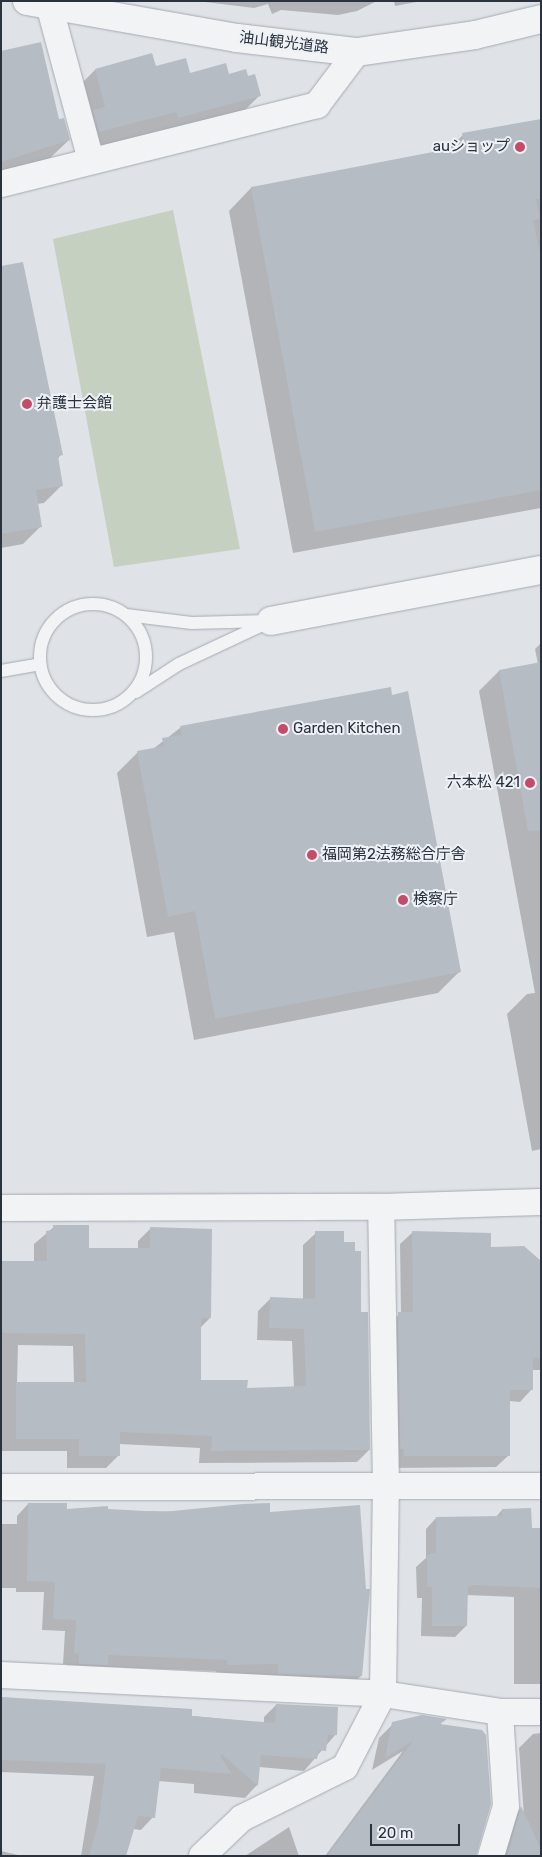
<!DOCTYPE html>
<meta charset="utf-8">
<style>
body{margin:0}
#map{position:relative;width:542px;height:1857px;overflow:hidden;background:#dfe2e7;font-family:Rubik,"Noto Sans JP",sans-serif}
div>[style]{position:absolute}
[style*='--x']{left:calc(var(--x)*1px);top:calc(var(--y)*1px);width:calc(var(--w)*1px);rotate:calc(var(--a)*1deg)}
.green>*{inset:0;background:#c6d0c0}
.shadow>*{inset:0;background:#0003}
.building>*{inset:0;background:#b6bcc3}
.roads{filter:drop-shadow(0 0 1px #a5aab1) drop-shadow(0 0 1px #a5aab1)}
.service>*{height:12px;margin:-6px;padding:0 6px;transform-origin:6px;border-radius:6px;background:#f1f3f5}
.service>.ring{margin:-6px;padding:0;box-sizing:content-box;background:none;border:12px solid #f1f3f5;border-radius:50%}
.minor>*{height:26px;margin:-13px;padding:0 13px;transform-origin:13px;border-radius:13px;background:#f1f3f5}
.tertiary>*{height:28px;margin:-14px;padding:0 14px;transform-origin:14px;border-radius:14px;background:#f1f3f5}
.dots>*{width:14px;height:14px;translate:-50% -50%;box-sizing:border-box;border:2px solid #eef1f5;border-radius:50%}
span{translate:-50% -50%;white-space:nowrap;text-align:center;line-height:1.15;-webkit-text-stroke:4px #eef1f5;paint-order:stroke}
.street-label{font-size:15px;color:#29323d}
.poi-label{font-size:15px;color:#29323d}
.right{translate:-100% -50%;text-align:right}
.left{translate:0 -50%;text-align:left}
.frame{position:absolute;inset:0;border:2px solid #29323d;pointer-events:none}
.scale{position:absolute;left:370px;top:1824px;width:90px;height:22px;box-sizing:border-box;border:2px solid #29323d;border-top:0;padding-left:6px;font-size:15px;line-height:18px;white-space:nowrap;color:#29323d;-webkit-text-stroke:4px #eef1f5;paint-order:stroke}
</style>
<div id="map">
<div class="green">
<i style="clip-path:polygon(173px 210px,240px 549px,114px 567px,53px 239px)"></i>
</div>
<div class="shadow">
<i style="clip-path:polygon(197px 1px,377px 1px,357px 11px,338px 15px,281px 10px,272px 14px,268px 4px,254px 8px)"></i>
<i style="clip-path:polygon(394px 1px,422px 1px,395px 6px)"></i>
<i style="clip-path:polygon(1px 53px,58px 120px,69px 140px,50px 158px,1px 174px)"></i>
<i style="clip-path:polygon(152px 54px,155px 67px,189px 74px,247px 77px,259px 96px,237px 118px,77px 153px,73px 92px,95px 70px)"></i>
<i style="clip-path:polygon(541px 120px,541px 508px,293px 553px,229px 211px,251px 188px,446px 151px,463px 135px)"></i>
<i style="clip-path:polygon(1px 267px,61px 455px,57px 459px,62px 485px,44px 503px,37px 504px,41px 526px,23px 544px,1px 548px)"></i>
<i style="clip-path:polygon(541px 643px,541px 1149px,532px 1151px,507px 1014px,527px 994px,535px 993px,479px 691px,499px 671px,538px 664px,535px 649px)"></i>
<i style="clip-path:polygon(390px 688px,459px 972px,438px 993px,194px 1040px,174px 932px,147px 937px,117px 773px,138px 752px,153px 749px,180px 728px)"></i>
<i style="clip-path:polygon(evenodd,54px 1227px,88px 1250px,138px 1250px,138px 1241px,150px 1229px,210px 1318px,200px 1328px,200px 1381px,246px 1389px,294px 1388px,292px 1341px,257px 1340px,258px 1311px,271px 1298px,303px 1299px,303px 1245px,316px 1233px,343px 1243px,360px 1313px,369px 1450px,357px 1462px,199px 1463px,200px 1448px,119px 1444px,119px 1455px,106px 1468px,67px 1468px,67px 1451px,1px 1451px,1px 1262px,34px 1262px,34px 1244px,54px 1227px,18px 1345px,73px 1346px,74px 1383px,17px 1383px,18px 1345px)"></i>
<i style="clip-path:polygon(413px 1232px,541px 1263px,541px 1370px,532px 1370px,532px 1389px,520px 1402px,509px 1401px,509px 1455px,496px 1467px,392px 1468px,386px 1326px,401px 1313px,400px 1244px)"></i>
<i style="clip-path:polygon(28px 1504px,66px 1510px,269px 1513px,361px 1676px,349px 1687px,216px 1676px,216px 1671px,105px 1667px,95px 1676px,68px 1675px,68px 1665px,63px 1664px,65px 1631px,42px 1630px,44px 1592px,16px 1592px,16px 1588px,1px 1588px,1px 1524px,17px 1524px,17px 1516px)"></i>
<i style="clip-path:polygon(502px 1510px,530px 1529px,541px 1529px,541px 1684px,514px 1684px,514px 1597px,466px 1595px,466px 1626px,455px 1637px,421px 1636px,422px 1598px,417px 1598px,416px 1567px,426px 1558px,426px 1529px,436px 1518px,495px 1518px)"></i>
<i style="clip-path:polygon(1px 1697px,264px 1723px,264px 1717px,276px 1705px,336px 1734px,304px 1771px,259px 1767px,257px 1785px,245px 1798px,194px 1793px,194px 1784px,158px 1781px,153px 1817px,141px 1830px,133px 1829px,125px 1856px,81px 1856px,94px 1776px,1px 1772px)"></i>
<i style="clip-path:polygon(444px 1720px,439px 1725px,476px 1856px,325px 1856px,403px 1751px,372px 1770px,379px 1738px,393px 1724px)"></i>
<i style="clip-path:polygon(541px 1733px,541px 1856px,497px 1856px,507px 1822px,520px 1809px,524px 1817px,519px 1748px,533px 1734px)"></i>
<i style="clip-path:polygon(289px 1827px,299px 1856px,245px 1856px)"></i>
<i style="clip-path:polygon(1px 1851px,22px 1856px,1px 1856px)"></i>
</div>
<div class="building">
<i style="clip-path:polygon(41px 42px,59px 119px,64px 118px,70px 140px,1px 162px,1px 51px)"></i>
<i style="clip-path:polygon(152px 53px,156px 66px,186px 58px,190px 73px,226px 63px,229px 74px,246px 69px,248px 76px,255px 74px,261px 96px,178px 118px,176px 112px,99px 132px,93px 110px,105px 107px,95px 69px)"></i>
<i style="clip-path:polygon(541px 119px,541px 199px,536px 199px,540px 219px,533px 220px,541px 257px,541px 490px,315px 532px,251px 187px,464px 146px,462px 133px)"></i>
<i style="clip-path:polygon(23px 262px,63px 455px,58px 456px,63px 486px,36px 490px,42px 527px,1px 534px,1px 266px)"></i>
<i style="clip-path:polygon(541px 662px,541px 830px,528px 831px,499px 670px)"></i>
<i style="clip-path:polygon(391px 687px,392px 695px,408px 691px,461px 972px,215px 1019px,195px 911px,168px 917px,137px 751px,164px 746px,162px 738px,182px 735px,180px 726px)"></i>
<i style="clip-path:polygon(53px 1225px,89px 1225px,89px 1248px,150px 1248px,150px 1227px,212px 1229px,211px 1318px,201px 1318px,201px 1380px,248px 1380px,247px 1388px,306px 1386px,304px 1329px,269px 1328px,270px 1297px,315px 1299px,315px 1231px,344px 1231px,344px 1242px,355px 1242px,355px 1251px,361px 1251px,361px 1312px,368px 1312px,370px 1450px,211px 1451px,212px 1436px,120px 1432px,120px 1456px,79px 1456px,79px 1439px,16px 1439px,16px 1382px,86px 1382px,85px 1334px,1px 1333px,2px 1261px,47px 1261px,46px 1231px,53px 1230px)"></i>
<i style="clip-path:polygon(412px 1231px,491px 1233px,491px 1247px,524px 1246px,541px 1261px,541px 1358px,533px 1358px,533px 1390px,510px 1390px,510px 1456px,404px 1456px,404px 1449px,400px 1449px,398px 1312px,413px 1312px)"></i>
<i style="clip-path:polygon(28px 1503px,67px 1503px,67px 1509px,108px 1506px,108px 1509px,163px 1512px,243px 1504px,270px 1503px,270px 1512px,360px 1505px,366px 1589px,370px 1589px,362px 1676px,278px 1674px,278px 1664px,227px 1665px,227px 1660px,108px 1655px,108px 1665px,79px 1664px,79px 1654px,74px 1653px,76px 1620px,53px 1619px,55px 1582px,27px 1581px)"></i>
<i style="clip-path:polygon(531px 1508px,532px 1528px,541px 1528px,541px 1588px,473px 1585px,468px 1587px,467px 1626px,432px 1626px,432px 1587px,427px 1587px,427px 1555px,436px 1552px,436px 1517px,502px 1516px,502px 1509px)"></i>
<i style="clip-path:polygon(1px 1697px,192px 1709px,192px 1716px,275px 1723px,276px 1704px,338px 1707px,337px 1735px,328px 1735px,326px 1751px,319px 1750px,317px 1759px,261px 1755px,258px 1786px,222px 1754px,220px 1756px,232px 1774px,161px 1768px,155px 1818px,138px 1816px,126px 1856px,89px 1856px,98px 1824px,106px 1764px,1px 1760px)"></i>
<i style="clip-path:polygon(422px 1715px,447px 1719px,440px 1724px,482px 1730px,486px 1735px,491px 1804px,476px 1856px,327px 1856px,413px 1741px,385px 1758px,392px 1722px)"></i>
<i style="clip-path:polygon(521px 1806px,541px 1849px,541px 1856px,507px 1856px)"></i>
</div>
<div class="roads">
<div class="service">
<i class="ring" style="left:40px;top:604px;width:94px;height:94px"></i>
<i style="--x:126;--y:615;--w:66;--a:6.9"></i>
<i style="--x:192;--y:623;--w:76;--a:-1.5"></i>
<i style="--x:1;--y:671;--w:40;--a:-10"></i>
<i style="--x:136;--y:692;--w:51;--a:-33.1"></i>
<i style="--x:179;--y:664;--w:102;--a:-25.1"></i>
</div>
<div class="minor">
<i style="--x:48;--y:1;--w:165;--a:74.9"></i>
<i style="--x:1;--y:184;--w:326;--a:-14"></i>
<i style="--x:317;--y:105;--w:66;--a:-53"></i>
<i style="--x:1;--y:1208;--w:380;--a:-0.2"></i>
<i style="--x:381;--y:1207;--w:160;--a:-1.8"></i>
<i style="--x:1;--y:1487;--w:540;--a:-0.11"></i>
<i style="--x:1;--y:1675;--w:382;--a:2.8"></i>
<i style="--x:383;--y:1694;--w:118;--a:8.7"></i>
<i style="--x:500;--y:1712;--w:41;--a:0"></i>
<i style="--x:202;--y:1856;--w:55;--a:-43.5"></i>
<i style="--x:242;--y:1818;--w:115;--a:-26.3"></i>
<i style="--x:345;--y:1767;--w:82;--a:-62.5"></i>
<i style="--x:383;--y:1694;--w:209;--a:-89.2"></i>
<i style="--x:386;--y:1485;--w:278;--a:-91"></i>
<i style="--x:491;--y:1856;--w:52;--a:-73.3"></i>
<i style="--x:506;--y:1806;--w:94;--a:-93.7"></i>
</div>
<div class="tertiary">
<i style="--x:27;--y:1;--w:213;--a:10"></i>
<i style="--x:237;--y:38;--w:121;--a:6.7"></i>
<i style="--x:357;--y:52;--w:119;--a:-8.2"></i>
<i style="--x:475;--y:35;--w:68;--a:-13.6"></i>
<i style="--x:271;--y:621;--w:275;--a:-10.7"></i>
</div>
</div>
<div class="dots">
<i style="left:520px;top:147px;background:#c34c68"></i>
<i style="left:27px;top:404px;background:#c34c68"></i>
<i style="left:283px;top:729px;background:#c34c68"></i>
<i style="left:530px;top:783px;background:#c34c68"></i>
<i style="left:312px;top:855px;background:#c34c68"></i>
<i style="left:403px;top:900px;background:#c34c68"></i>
</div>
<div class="street-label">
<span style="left:284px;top:43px;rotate:7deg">油山観光道路</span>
</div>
<div class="poi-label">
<span class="right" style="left:510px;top:147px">auショップ</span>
<span class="left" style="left:37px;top:404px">弁護士会館</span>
<span class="left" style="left:293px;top:729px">Garden Kitchen</span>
<span class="right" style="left:520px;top:783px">六本松 421</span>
<span class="left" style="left:322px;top:855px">福岡第2法務総合庁舎</span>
<span class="left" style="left:413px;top:900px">検察庁</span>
</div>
<div class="frame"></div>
<div class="scale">20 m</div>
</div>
